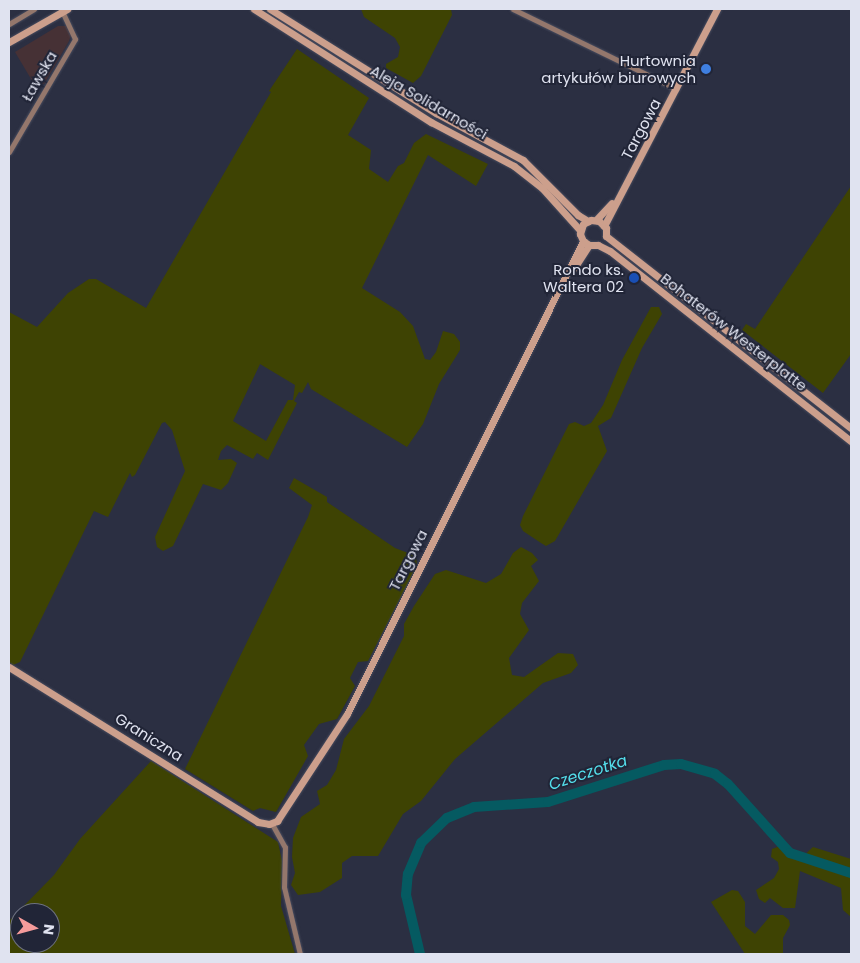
<!DOCTYPE html>
<meta charset="utf-8">
<style>
body{margin:0}
#map{position:relative;width:860px;height:963px;overflow:hidden;background:#2b2f42;font-family:Poppins,sans-serif}
div>[style]{position:absolute}
[style*='--x']{left:calc(var(--x)*1px);top:calc(var(--y)*1px);width:calc(var(--w)*1px);rotate:calc(var(--a)*1deg)}
.commercial>*{inset:0;background:#463135}
.green>*{inset:0;background:#3e4303}
.river>*{height:10px;margin:-5px;padding:0 5px;transform-origin:5px;border-radius:5px;background:#055a61}
.roads{filter:drop-shadow(0 0 1px #484c5e) drop-shadow(0 0 1px #484c5e)}
.street>*{height:5px;margin:-2.5px;padding:0 2.5px;transform-origin:2.5px;border-radius:2.5px;background:#94776c}
.secondary>*{height:7px;margin:-3.5px;padding:0 3.5px;transform-origin:3.5px;border-radius:3.5px;background:#cc9f8c}
.dots>*{width:14px;height:14px;translate:-50% -50%;box-sizing:border-box;border:2px solid #212537;border-radius:50%}
span{translate:-50% -50%;white-space:nowrap;text-align:center;line-height:1.15;-webkit-text-stroke:4px #212537;paint-order:stroke}
.poi-label{font-size:15px;color:#e0e3f0}
.right{translate:-100% -50%;text-align:right}
.street-label{font-size:15px;color:#e0e3f0}
.water-label{font-size:16px;color:#54dfec;font-style:italic}
.frame{position:absolute;inset:0;border:10px solid #e0e3f0;pointer-events:none}
.north{position:absolute;left:10px;top:903px;width:50px;height:50px;box-sizing:border-box;background:#212537;border:1px solid #6d7181;border-radius:50%;rotate:97deg;font-size:14px;font-weight:700;line-height:20px;text-align:center;color:#e0e3f0}
.north::after{content:'';display:block;margin:auto;width:18px;height:22px;background:#f59b9b;clip-path:polygon(50% 0,100% 100%,50% 72%,0 100%)}
</style>
<div id="map">
<div class="commercial">
<i style="clip-path:polygon(58px 26px,67px 26px,71px 35px,69px 41px,44px 84px,34px 84px,15px 52px)"></i>
</div>
<div class="green">
<i style="clip-path:polygon(361px 9px,451px 9px,452px 15px,421px 76px,413px 83px,386px 68px,386px 64px,398px 57px,400px 47px,395px 38px,364px 17px)"></i>
<i style="clip-path:polygon(evenodd,297px 49px,369px 98px,348px 135px,371px 150px,369px 169px,388px 182px,398px 166px,404px 163px,414px 143px,426px 134px,488px 164px,476px 186px,428px 155px,362px 288px,400px 312px,413px 326px,425px 359px,430px 360px,436px 352px,443px 331px,454px 334px,460px 342px,460px 350px,439px 384px,423px 424px,407px 447px,311px 389px,308px 382px,302px 393px,299px 392px,294px 401px,297px 403px,268px 460px,257px 453px,253px 459px,227px 445px,221px 451px,218px 460px,231px 459px,237px 463px,228px 483px,221px 490px,203px 484px,173px 546px,163px 551px,157px 547px,155px 537px,185px 471px,172px 430px,165px 422px,162px 423px,135px 475px,132px 477px,130px 473px,108px 517px,94px 511px,20px 662px,13px 665px,9px 662px,9px 312px,37px 327px,68px 293px,89px 279px,96px 279px,146px 308px,271px 92px,269px 91px,297px 49px,260px 364px,295px 385px,293px 400px,288px 400px,266px 441px,233px 421px,260px 364px)"></i>
<i style="clip-path:polygon(851px 186px,851px 354px,823px 393px,742px 330px,746px 324px,755px 329px)"></i>
<i style="clip-path:polygon(651px 307px,659px 307px,662px 314px,642px 348px,611px 418px,598px 426px,607px 451px,555px 541px,546px 546px,541px 543px,523px 531px,520px 525px,523px 516px,569px 424px,575px 422px,584px 426px,591px 423px,603px 405px,622px 360px)"></i>
<i style="clip-path:polygon(294px 478px,327px 497px,327px 502px,395px 548px,416px 556px,417px 565px,368px 661px,358px 662px,350px 678px,355px 686px,337px 719px,319px 724px,304px 745px,308px 756px,276px 812px,260px 808px,253px 811px,185px 769px,308px 517px,312px 505px,289px 488px)"></i>
<i style="clip-path:polygon(521px 547px,532px 553px,538px 560px,531px 566px,539px 581px,522px 603px,520px 614px,529px 630px,509px 658px,512px 675px,524px 677px,558px 653px,573px 654px,578px 665px,571px 673px,543px 683px,455px 759px,421px 801px,403px 814px,378px 856px,352px 856px,342px 863px,342px 878px,320px 892px,298px 895px,291px 885px,295px 873px,292px 857px,293px 838px,301px 817px,320px 804px,317px 791px,327px 785px,336px 770px,344px 739px,369px 706px,404px 636px,404px 624px,414px 606px,435px 574px,446px 570px,486px 583px,501px 574px,513px 553px)"></i>
<i style="clip-path:polygon(evenodd,151px 761px,278px 842px,282px 861px,281px 906px,295px 954px,9px 954px,9px 921px,54px 875px,80px 839px,151px 761px,20px 913px,50px 913px,50px 943px,20px 943px,20px 913px)"></i>
<i style="clip-path:polygon(780px 846px,784px 853px,799px 860px,813px 847px,851px 859px,851px 917px,843px 910px,841px 888px,800px 871px,795px 908px,783px 908px,770px 898px,765px 903px,759px 899px,756px 890px,774px 878px,779px 869px,778px 862px,771px 857px,772px 849px)"></i>
<i style="clip-path:polygon(732px 890px,738px 891px,745px 902px,745px 926px,755px 934px,771px 915px,783px 915px,789px 920px,790px 925px,783px 938px,783px 954px,745px 954px,711px 902px)"></i>
</div>
<div class="river">
<i style="--x:420;--y:954;--w:61;--a:-103.3"></i>
<i style="--x:406;--y:895;--w:21;--a:-85"></i>
<i style="--x:408;--y:874;--w:34;--a:-67"></i>
<i style="--x:421;--y:843;--w:36;--a:-44"></i>
<i style="--x:447;--y:818;--w:29;--a:-22"></i>
<i style="--x:474;--y:807;--w:74;--a:-3.9"></i>
<i style="--x:548;--y:802;--w:122;--a:-17.7"></i>
<i style="--x:664;--y:765;--w:17;--a:-3"></i>
<i style="--x:681;--y:764;--w:35;--a:16"></i>
<i style="--x:715;--y:774;--w:16;--a:38"></i>
<i style="--x:728;--y:784;--w:93;--a:48.1"></i>
<i style="--x:790;--y:853;--w:64;--a:18.2"></i>
</div>
<div class="roads">
<div class="street">
<i style="--x:513;--y:9;--w:182;--a:26"></i>
<i style="--x:9;--y:24;--w:29;--a:-31"></i>
<i style="--x:9;--y:152;--w:131;--a:-59.7"></i>
<i style="--x:75;--y:39;--w:31;--a:-115"></i>
<i style="--x:272;--y:824;--w:26;--a:61"></i>
<i style="--x:285;--y:847;--w:40;--a:91.4"></i>
<i style="--x:284;--y:887;--w:69;--a:76.6"></i>
</div>
<div class="secondary">
<i style="--x:254;--y:9;--w:210;--a:32.6"></i>
<i style="--x:431;--y:122;--w:94;--a:27.9"></i>
<i style="--x:514;--y:166;--w:36;--a:38"></i>
<i style="--x:542;--y:188;--w:57;--a:47.9"></i>
<i style="--x:270;--y:9;--w:196;--a:32.1"></i>
<i style="--x:436;--y:113;--w:99;--a:28.4"></i>
<i style="--x:523;--y:160;--w:78;--a:45"></i>
<i style="--x:578;--y:215;--w:12;--a:31"></i>
<i style="--x:9;--y:42;--w:67;--a:-29.6"></i>
<i style="--x:596;--y:220;--w:23;--a:-47"></i>
<i style="--x:604;--y:226;--w:245;--a:-62.5"></i>
<i style="--x:606;--y:236;--w:311;--a:38.1"></i>
<i style="--x:598;--y:245;--w:13;--a:27"></i>
<i style="--x:610;--y:251;--w:307;--a:38.3"></i>
<i style="--x:598;--y:245;--w:9;--a:180"></i>
<i style="--x:589;--y:245;--w:7;--a:-146"></i>
<i style="--x:583;--y:241;--w:8;--a:-113"></i>
<i style="--x:580;--y:234;--w:10;--a:-73"></i>
<i style="--x:583;--y:224;--w:9;--a:-27"></i>
<i style="--x:591;--y:220;--w:8;--a:7"></i>
<i style="--x:599;--y:221;--w:10;--a:45"></i>
<i style="--x:606;--y:228;--w:8;--a:90"></i>
<i style="--x:574;--y:268;--w:27;--a:-57"></i>
<i style="--x:9;--y:667;--w:293;--a:31.9"></i>
<i style="--x:258;--y:822;--w:11;--a:10"></i>
<i style="--x:269;--y:824;--w:9;--a:-21"></i>
<i style="--x:277;--y:821;--w:128;--a:-56.8"></i>
<i style="--x:347;--y:714;--w:529;--a:-63.48"></i>
</div>
</div>
<div class="dots">
<i style="left:706px;top:69px;background:#3f7fe0"></i>
<i style="left:634px;top:278px;background:#1a4fb4"></i>
</div>
<div class="poi-label">
<span class="right" style="left:696px;top:69px">Hurtownia<br>artykułów biurowych</span>
<span class="right" style="left:624px;top:278px">Rondo ks.<br>Waltera 02</span>
</div>
<div class="street-label">
<span style="left:39px;top:76px;rotate:-60deg">Ławska</span>
<span style="left:429px;top:102px;rotate:30deg">Aleja Solidarności</span>
<span style="left:641px;top:129px;rotate:-62deg">Targowa</span>
<span style="left:734px;top:332px;rotate:38deg">Bohaterów Westerplatte</span>
<span style="left:408px;top:560px;rotate:-63deg">Targowa</span>
<span style="left:149px;top:737px;rotate:32deg">Graniczna</span>
</div>
<div class="water-label">
<span style="left:588px;top:773px;rotate:-18deg">Czeczotka</span>
</div>
<div class="frame"></div>
<div class="north">N</div>
</div>
